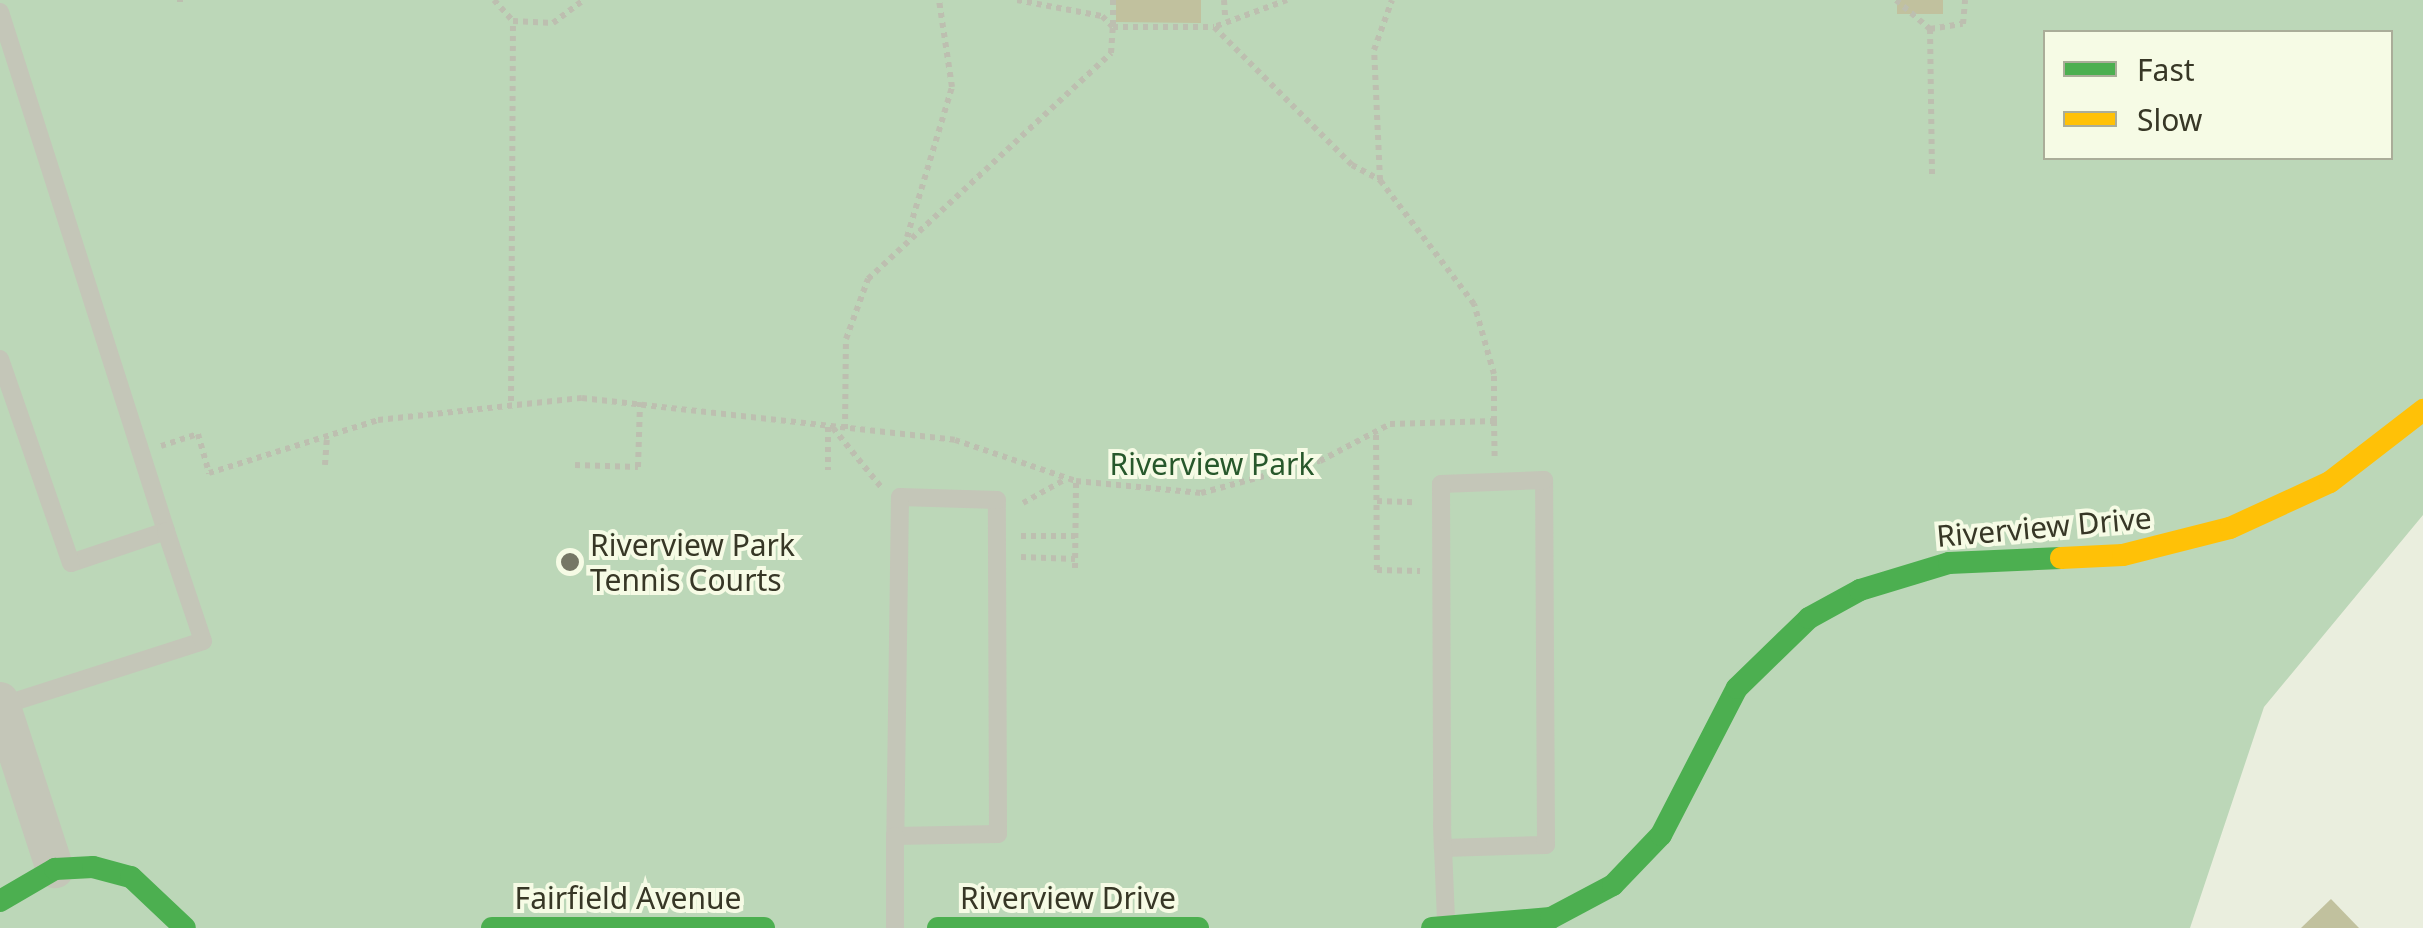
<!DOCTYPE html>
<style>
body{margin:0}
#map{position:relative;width:2423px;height:928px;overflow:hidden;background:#eaeede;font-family:"Noto Sans",sans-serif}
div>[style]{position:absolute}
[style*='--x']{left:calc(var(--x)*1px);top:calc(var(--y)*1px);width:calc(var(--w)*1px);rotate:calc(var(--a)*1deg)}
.green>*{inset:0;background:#bcd7b8}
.building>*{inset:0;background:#c1c19e}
.path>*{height:6px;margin-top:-3px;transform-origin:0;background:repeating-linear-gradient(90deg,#bdbfb0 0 5px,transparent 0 10px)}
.lane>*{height:18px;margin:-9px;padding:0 9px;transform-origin:9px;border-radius:9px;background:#c4c6b8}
.street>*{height:38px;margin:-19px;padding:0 19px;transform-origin:19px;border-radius:19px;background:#c4c6b8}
.fast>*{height:22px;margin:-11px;padding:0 11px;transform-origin:11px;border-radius:11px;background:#4caf50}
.slow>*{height:22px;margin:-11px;padding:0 11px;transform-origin:11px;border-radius:11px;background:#ffc107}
.dots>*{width:28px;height:28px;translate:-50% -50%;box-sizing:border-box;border:5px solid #f6fbe5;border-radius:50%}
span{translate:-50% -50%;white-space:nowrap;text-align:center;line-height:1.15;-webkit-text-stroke:8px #f6fbe5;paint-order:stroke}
.park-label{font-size:30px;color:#27582b}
.street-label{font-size:30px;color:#373726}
.poi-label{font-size:30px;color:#373726}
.left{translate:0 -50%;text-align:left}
.legend{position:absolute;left:2043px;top:30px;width:350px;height:130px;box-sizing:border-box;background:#f6fbe5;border:2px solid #aaad99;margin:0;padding:12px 18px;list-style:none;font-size:30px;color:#373726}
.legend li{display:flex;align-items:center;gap:20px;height:50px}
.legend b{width:50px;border:2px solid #aaad99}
</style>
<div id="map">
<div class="green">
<i style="clip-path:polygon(evenodd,0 0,2423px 0,2423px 515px,2264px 707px,2190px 928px,0 928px,0 0,2046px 32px,2390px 32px,2390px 158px,2046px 158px,2046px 32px)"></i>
</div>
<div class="building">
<i style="clip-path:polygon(1116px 0,1201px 0,1201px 23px,1116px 22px)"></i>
<i style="clip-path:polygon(1897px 0,1943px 0,1943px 14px,1897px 14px)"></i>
<i style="clip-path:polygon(2331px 899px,2359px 928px,2301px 928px)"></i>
</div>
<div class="path">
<i style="--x:180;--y:0;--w:2;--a:90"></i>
<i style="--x:494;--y:0;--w:28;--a:48"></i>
<i style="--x:1017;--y:0;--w:86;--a:10.7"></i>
<i style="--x:1102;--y:16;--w:16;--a:45"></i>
<i style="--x:1113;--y:0;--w:25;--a:90"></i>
<i style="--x:1224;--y:0;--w:16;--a:86"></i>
<i style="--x:1287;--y:0;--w:78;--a:159.7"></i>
<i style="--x:1214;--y:27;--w:195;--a:45"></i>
<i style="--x:1352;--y:165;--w:32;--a:28"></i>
<i style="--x:1896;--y:0;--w:45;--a:40.5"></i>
<i style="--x:1930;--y:29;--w:149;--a:89.2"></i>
<i style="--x:1930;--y:29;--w:33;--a:-9"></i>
<i style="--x:1963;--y:24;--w:24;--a:-85"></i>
<i style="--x:907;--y:237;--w:157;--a:-73.3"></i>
<i style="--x:952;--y:87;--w:88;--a:-98.5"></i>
<i style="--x:511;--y:401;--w:380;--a:-89.7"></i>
<i style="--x:513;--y:21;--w:40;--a:2.9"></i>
<i style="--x:553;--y:23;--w:39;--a:-37"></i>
<i style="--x:1494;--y:421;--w:39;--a:89"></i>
<i style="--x:828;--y:427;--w:43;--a:90"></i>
<i style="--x:833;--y:428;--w:76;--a:50.9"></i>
<i style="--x:845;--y:429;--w:90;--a:-89.4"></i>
<i style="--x:846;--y:339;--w:64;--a:-69.9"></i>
<i style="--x:868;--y:279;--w:332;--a:-42.9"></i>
<i style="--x:1111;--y:53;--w:26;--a:-86"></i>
<i style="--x:1113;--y:27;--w:101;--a:0"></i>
<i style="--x:1376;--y:435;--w:135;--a:89.6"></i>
<i style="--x:1377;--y:570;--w:43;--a:1.3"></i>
<i style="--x:161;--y:446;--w:39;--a:-18"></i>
<i style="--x:198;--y:434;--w:41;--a:74.2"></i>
<i style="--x:209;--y:473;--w:177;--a:-17.4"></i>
<i style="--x:378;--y:420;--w:205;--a:-6.2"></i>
<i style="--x:582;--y:398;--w:375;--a:6.4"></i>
<i style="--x:955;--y:440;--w:128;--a:18.7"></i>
<i style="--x:1076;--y:481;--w:126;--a:5.5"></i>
<i style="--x:1201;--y:493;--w:123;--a:-15.1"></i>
<i style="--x:1320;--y:461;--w:79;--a:-27.9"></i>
<i style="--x:1390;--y:424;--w:104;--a:-1.7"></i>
<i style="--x:1494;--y:421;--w:47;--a:-90"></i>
<i style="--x:1494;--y:374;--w:73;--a:-105.9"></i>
<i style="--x:1474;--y:304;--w:156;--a:-127.2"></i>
<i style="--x:1380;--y:180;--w:130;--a:-92.6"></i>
<i style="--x:1374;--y:50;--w:53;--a:-70.2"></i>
<i style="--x:325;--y:465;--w:29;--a:-86"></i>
<i style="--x:575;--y:465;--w:63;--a:1.8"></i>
<i style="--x:638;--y:467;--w:65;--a:-88.2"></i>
<i style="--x:1377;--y:501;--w:38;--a:2"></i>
<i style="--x:1023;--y:503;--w:47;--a:-29.3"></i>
<i style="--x:1021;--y:536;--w:54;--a:0"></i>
<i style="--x:1021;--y:557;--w:54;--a:2.1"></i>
<i style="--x:1075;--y:568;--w:87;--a:-89.3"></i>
</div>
<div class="lane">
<i style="--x:0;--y:12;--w:545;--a:72.26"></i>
<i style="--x:166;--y:531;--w:100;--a:161.4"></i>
<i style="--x:71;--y:563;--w:216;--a:-109.2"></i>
<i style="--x:1;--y:706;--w:212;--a:-17.8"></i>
<i style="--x:203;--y:641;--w:116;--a:-108.6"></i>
<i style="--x:895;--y:836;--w:103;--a:-1.1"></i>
<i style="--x:998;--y:834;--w:334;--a:-90.2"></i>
<i style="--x:997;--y:500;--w:97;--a:-178.2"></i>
<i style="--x:900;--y:497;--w:339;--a:90.8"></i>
<i style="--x:895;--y:836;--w:92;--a:90"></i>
<i style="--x:1443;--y:848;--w:103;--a:-1.7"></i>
<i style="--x:1546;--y:845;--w:365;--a:-90.3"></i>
<i style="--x:1544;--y:480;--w:103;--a:177.8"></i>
<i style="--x:1441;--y:484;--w:341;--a:89.8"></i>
<i style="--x:1442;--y:825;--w:23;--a:88"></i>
<i style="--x:1443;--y:848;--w:72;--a:87.6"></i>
</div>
<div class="street">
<i style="--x:0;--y:701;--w:177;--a:71.9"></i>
</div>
<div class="fast">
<i style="--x:0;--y:901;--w:64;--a:-30.2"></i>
<i style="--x:55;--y:869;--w:38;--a:-3"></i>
<i style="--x:93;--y:867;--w:39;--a:15"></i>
<i style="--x:131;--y:877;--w:74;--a:43.4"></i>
<i style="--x:492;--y:928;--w:272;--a:0"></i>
<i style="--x:938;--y:928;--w:260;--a:0"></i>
<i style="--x:1432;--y:928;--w:119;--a:-4.8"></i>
<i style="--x:1551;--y:918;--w:70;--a:-28"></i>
<i style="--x:1613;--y:885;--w:69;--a:-46.2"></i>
<i style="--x:1661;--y:835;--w:165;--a:-62.7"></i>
<i style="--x:1737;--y:688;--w:100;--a:-44.2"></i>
<i style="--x:1809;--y:618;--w:58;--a:-28.8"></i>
<i style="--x:1860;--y:590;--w:93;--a:-16.9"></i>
<i style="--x:1949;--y:563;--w:112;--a:-2.6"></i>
</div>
<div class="slow">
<i style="--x:2061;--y:558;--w:62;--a:-2.8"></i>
<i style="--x:2123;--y:555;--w:110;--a:-14.2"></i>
<i style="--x:2230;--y:528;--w:110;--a:-24.7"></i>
<i style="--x:2330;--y:482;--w:118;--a:-37.7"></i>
</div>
<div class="dots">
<i style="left:570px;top:562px;background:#767766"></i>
</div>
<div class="park-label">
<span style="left:1212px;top:464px">Riverview Park</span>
</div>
<div class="street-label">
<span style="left:2044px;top:527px;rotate:-5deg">Riverview Drive</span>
<span style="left:628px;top:898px">Fairfield Avenue</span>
<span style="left:1068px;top:898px">Riverview Drive</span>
</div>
<div class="poi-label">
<span class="left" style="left:590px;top:562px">Riverview Park<br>Tennis Courts</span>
</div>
<ul class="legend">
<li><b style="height:12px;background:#4caf50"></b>Fast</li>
<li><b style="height:12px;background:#ffc107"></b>Slow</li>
</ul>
</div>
